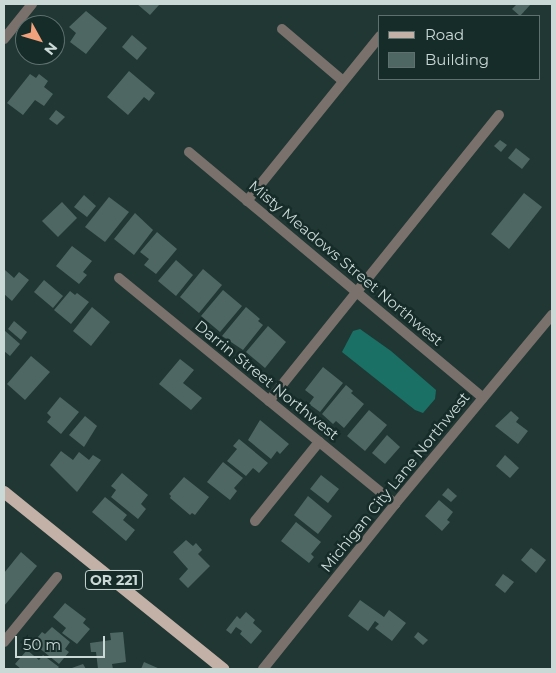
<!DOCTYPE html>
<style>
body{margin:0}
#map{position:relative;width:556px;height:673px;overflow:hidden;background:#203733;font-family:Montserrat,sans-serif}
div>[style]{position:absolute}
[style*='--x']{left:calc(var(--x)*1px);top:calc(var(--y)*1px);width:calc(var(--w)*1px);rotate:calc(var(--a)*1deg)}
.water>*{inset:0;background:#1b7066}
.building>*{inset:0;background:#4f6763}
.minor>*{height:10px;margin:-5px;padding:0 5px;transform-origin:5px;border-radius:5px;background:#7a716d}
.tertiary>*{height:10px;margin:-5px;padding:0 5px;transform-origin:5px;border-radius:5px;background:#7a716d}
.primary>*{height:12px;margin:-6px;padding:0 6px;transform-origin:6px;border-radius:6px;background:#c3b0a7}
span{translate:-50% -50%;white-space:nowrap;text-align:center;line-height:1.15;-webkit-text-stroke:5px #162c29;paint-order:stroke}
.shield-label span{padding:1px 4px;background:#162c29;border:1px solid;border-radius:4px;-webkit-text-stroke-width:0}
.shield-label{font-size:14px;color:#cbd9d6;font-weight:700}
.street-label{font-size:15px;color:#cbd9d6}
.frame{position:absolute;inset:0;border:5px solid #cbd9d6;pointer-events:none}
.legend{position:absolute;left:378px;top:15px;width:162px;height:65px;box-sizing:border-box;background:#162c29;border:1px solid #5e716e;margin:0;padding:6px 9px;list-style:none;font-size:15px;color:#cbd9d6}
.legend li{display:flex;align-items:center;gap:10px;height:25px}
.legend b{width:25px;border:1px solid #5e716e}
.north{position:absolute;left:15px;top:15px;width:50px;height:50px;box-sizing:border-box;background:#162c29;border:1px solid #5e716e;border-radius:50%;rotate:129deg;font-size:14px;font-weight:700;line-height:20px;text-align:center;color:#cbd9d6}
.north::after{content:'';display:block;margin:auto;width:18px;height:22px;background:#f1a17b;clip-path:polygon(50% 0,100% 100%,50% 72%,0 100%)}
.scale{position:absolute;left:15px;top:636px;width:90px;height:22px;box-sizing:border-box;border:2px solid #cbd9d6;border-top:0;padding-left:6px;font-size:15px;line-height:18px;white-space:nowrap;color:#cbd9d6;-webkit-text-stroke:4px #162c29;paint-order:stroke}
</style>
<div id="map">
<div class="water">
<i style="clip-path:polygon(360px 329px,391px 351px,436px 390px,435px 399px,423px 413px,415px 410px,342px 352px,353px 331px)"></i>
</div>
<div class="building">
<i style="clip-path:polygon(137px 4px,158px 4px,159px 5px,150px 15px)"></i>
<i style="clip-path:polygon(517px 4px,531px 4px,520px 16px,512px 9px)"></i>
<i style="clip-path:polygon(86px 11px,107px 28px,86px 54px,70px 42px,76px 33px,69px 27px)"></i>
<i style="clip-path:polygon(132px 35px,147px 48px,137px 60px,122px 47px)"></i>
<i style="clip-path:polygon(129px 71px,155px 93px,149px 101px,144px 97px,128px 115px,107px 97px)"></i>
<i style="clip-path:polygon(30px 74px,36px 78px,39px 74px,48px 81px,44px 87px,53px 94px,44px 106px,35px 100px,23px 115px,7px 103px)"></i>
<i style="clip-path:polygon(56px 110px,65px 117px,57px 125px,49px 119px)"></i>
<i style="clip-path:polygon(500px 140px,507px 145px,501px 152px,494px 146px)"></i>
<i style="clip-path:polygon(516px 148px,530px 159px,522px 169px,508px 158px)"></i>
<i style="clip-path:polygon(524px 193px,542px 207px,509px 249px,491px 234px)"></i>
<i style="clip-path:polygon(84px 195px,96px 206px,87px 217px,74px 207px)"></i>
<i style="clip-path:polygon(109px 197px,129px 212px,105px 242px,85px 227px)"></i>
<i style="clip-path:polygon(62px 202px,77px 218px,58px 237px,42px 221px)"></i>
<i style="clip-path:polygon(135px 213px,153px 230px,134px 255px,114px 239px)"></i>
<i style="clip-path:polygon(157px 232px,177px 249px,156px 274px,144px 265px,149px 259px,140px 252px)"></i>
<i style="clip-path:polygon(72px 246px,92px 261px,83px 272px,87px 275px,79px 284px,56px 266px)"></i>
<i style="clip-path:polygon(176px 260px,193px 275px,176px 296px,158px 281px)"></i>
<i style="clip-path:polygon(203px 269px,222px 285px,199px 313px,180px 297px)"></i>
<i style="clip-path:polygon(5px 270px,14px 278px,19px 272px,29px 280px,12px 301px,4px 294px)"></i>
<i style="clip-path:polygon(44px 280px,63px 296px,53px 308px,34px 292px)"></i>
<i style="clip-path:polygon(223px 290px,242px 306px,220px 332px,201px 316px)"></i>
<i style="clip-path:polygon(70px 291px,75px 295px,77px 293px,89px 302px,71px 324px,54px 310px)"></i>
<i style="clip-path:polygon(92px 307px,110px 322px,91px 346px,73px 331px)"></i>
<i style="clip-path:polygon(246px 307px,260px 319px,258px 321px,263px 325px,243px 350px,222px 336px)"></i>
<i style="clip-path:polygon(14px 321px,27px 332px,21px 340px,8px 329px)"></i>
<i style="clip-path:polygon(268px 326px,286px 342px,265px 368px,246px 352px)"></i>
<i style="clip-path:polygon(4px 330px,20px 344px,10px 356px,4px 351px)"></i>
<i style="clip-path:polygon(31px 356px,50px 372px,25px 400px,7px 384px)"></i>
<i style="clip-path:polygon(180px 359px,194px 370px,183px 383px,202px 398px,191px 410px,159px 384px)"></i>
<i style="clip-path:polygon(323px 367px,343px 383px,320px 412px,309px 404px,314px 397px,305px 390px)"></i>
<i style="clip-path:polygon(346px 385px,353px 391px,351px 393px,364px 404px,344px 428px,336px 421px,333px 424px,322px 414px)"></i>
<i style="clip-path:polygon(60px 397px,79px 412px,61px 434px,47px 422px,51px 417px,47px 413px)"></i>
<i style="clip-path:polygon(369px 410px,387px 425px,365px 451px,347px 436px)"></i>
<i style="clip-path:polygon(511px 411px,519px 418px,516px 422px,528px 431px,518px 444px,495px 426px)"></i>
<i style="clip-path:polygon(85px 416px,97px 426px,84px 447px,69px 435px)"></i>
<i style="clip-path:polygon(260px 420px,289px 444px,280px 454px,277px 451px,271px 459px,248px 440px)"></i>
<i style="clip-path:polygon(387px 435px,400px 447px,385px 464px,372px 453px)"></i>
<i style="clip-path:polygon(239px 439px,268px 463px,259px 473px,253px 468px,246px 476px,227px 461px,237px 449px,233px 446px)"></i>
<i style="clip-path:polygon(61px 451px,73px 460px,79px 452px,89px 460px,93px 455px,101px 460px,77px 492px,50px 465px)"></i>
<i style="clip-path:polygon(505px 455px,519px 468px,510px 478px,496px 466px)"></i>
<i style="clip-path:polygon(223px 462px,243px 478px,234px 488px,237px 491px,230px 500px,207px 482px)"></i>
<i style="clip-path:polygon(122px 473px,148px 495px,141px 504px,146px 509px,138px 519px,111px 497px,116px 490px,111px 486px)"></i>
<i style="clip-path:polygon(321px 475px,339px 489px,328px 503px,310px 489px)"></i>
<i style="clip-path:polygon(184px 477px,209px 497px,195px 515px,192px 513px,190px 515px,170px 498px,171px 496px,169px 494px)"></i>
<i style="clip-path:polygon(448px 488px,457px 496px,451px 502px,442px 495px)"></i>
<i style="clip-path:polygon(308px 496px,332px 516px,318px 534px,294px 515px)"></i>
<i style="clip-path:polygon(105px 497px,127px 515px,123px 520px,135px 530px,126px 541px,92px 512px)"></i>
<i style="clip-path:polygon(439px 500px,453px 512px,447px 520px,450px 522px,442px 531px,425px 516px)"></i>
<i style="clip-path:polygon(296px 522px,321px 542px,311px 554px,314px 557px,309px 563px,281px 541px)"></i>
<i style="clip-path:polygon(186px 540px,193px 546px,196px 543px,202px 550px,198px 554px,210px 566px,188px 588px,179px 579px,188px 569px,173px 552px)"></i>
<i style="clip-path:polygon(531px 548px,546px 560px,536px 573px,521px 560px)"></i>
<i style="clip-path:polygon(21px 552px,37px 566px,4px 606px,4px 573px)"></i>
<i style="clip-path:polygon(503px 574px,514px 582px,505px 593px,495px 585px)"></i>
<i style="clip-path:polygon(360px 600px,384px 617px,389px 610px,406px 623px,392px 641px,375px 628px,379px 624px,375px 621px,368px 631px,348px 616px)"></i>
<i style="clip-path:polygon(65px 603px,86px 619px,83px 623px,90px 629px,77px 644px,62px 633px,66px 628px,53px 617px)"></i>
<i style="clip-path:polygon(246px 612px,255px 620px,253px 623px,262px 631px,251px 644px,240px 634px,242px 631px,236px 627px,231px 634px,226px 630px,237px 616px,240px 619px)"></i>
<i style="clip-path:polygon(52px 627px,70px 642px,65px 649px,69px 652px,59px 664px,33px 643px,42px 632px,45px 634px)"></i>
<i style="clip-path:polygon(123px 632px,126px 662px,112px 664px,113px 669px,98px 669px,96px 652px,91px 652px,90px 643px,111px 640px,110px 633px)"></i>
<i style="clip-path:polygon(418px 632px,428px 640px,423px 645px,414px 637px)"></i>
<i style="clip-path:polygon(27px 650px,39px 660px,43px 655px,59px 667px,57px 669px,21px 669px,15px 664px)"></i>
<i style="clip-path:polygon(144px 662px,160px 669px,141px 669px)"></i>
<i style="clip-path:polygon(83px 664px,86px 669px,69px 669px)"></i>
</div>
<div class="minor">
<i style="--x:282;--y:29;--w:80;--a:40.4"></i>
<i style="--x:4;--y:39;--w:45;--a:-51.3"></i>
<i style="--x:189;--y:152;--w:383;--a:39.9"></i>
<i style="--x:247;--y:201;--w:212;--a:-51.1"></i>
<i style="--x:119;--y:278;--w:357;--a:39.3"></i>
<i style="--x:269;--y:401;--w:367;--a:-51.2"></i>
<i style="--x:255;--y:521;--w:102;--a:-51"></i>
<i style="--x:4;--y:642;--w:84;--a:-50.8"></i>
</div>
<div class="tertiary">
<i style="--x:263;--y:669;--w:211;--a:-51.3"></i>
<i style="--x:395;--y:504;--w:246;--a:-50.3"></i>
</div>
<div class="primary">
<i style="--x:4;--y:492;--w:282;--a:38.9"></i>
</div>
<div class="shield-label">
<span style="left:114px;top:580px">OR 221</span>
</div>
<div class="street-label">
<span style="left:346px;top:263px;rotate:40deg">Misty Meadows Street Northwest</span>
<span style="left:267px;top:380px;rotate:39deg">Darrin Street Northwest</span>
<span style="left:395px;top:482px;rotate:-51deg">Michigan City Lane Northwest</span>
</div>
<div class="frame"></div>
<ul class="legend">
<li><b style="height:6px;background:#c3b0a7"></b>Road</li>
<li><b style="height:14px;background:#4f6763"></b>Building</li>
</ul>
<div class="north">N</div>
<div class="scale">50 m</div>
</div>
